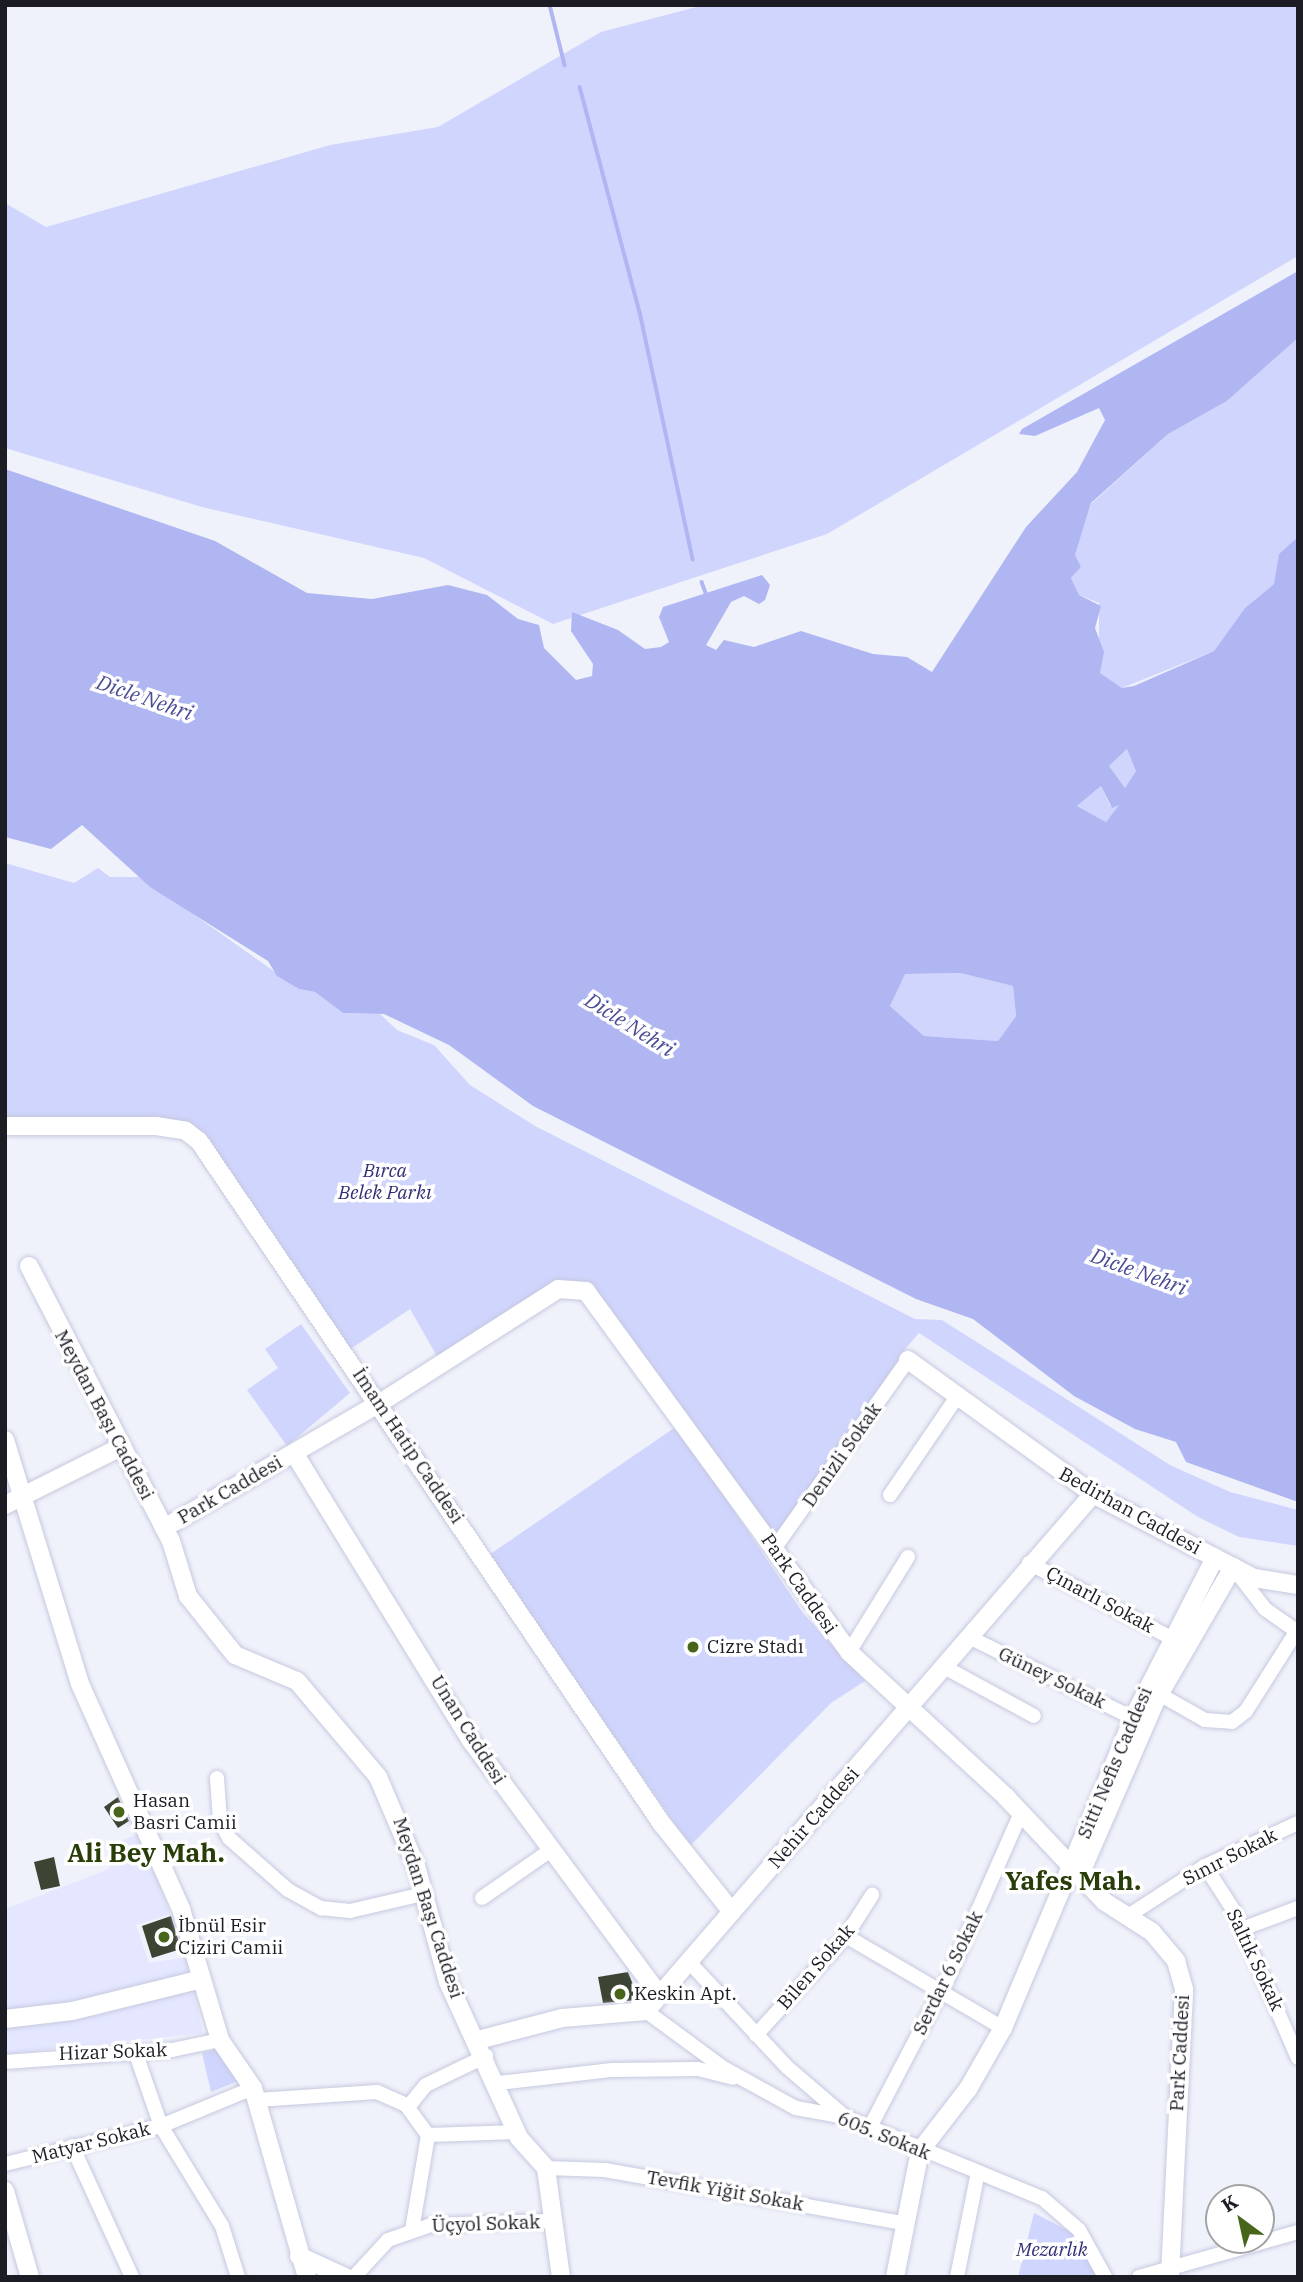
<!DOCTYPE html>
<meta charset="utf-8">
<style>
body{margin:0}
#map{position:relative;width:1303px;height:2282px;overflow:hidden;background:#f0f2fb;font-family:"IBM Plex Serif",serif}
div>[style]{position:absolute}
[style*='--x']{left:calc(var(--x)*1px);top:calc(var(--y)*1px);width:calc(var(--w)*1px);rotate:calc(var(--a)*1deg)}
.built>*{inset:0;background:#e4e7ff}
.green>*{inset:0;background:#d0d5fe}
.water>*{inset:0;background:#afb6f2}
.stream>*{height:3.5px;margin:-1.75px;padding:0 1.75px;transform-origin:1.75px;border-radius:1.75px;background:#afb6f2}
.building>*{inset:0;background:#3c4533}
.roads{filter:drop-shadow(0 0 2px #c6c9df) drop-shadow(0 0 2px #c6c9df)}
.minor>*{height:14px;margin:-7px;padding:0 7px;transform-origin:7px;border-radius:7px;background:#fff}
.tertiary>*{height:18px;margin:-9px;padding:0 9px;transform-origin:9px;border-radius:9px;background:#fff}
.dots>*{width:19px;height:19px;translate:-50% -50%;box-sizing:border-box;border:4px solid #fff;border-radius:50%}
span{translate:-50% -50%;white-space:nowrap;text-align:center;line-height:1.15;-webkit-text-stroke:7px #fff;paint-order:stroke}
.park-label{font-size:19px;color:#302f74;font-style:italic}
.street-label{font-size:19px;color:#1b1c24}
.poi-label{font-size:19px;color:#1b1c24}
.left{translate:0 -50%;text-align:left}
.water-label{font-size:21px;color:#4a4c94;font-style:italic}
.district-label{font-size:26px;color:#283d08;font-weight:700}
.frame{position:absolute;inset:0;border:7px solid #1b1c24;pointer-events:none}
.north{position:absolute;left:1205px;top:2184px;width:70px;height:70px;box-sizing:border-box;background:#fff;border:2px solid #a4a4a7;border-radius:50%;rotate:327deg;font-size:19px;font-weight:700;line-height:28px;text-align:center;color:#1b1c24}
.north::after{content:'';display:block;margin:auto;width:24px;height:32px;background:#48661b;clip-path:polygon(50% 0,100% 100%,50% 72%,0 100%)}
</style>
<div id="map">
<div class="built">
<i style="clip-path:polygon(141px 1833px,170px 1914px,136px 1925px,149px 1963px,187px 1957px,203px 2033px,7px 2054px,5px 1909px,109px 1869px,107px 1846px)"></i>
</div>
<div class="green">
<i style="clip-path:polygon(704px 5px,1298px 5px,1298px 256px,827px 534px,553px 624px,424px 558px,202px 507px,5px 448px,5px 203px,46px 227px,330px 145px,438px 127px,601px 32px)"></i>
<i style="clip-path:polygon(1298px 338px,1298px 537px,1274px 584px,1245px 608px,1214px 651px,1122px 688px,1099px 673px,1099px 603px,1079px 595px,1071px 578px,1081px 567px,1074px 556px,1091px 504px,1168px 434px,1227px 401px)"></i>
<i style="clip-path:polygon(1127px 749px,1137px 771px,1125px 788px,1109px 766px)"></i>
<i style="clip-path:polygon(1101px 786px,1110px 806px,1119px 805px,1106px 822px,1077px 806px)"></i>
<i style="clip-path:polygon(5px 863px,74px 883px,98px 868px,110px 877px,141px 877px,299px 989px,315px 992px,343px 1013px,380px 1014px,397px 1030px,434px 1045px,470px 1085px,535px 1126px,915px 1319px,942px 1320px,1170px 1465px,1230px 1492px,1298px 1510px,1298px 1546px,1239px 1537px,1198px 1517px,919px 1333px,901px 1354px,908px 1360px,774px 1549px,579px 1287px,442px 1365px,410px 1309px,346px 1352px,193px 1134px,5px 1126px)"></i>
<i style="clip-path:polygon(960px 973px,1013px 986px,1016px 1016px,998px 1041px,924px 1036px,890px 1006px,904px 974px)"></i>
<i style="clip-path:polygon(301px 1324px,350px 1393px,287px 1446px,247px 1390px,278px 1368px,265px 1349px)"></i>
<i style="clip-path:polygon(677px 1426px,803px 1613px,865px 1681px,831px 1703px,690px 1846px,489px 1555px)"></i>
<i style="clip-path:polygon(217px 2049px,238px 2081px,211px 2092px,202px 2053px)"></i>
<i style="clip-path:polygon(1034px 2213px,1073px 2233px,1097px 2277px,1018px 2277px)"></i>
</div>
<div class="water">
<i style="clip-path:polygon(evenodd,1298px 271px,1298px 338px,1227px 401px,1168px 434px,1091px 503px,1075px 555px,1081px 567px,1071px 578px,1079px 595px,1101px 606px,1095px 628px,1104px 652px,1100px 673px,1122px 688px,1134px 686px,1214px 651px,1245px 608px,1274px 584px,1279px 554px,1298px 537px,1298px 1502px,1186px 1462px,1176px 1442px,1135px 1429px,1074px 1396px,973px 1319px,916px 1299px,533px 1106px,449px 1045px,384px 1014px,343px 1013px,315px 992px,299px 989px,277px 976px,268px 961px,150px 887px,82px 825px,51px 849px,5px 837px,5px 469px,215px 541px,307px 593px,372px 599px,448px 585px,487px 595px,518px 619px,539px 625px,544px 648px,576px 680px,592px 676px,593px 664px,571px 631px,572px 612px,618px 630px,645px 649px,661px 647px,669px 642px,659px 617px,663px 607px,762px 575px,770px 585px,765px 600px,759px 604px,744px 596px,731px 602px,706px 645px,716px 650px,724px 640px,754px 647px,801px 631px,873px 654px,907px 657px,932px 672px,1026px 527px,1077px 472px,1105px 420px,1099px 408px,1035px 436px,1019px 434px,1022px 429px,1298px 271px,1127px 749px,1136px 771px,1125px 788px,1109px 766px,1127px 749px,1298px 271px,1101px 786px,1112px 808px,1119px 805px,1106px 822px,1077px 806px,1101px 786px,1298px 271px,960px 973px,1013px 986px,1016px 1016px,998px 1041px,924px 1036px,890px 1006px,905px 974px,960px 973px)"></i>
</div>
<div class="stream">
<i style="--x:550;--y:5;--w:62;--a:76"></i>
<i style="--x:580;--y:87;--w:233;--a:75.1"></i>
<i style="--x:640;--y:312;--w:253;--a:77.9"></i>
<i style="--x:702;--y:582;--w:15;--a:70"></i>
</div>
<div class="building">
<i style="clip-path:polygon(118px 1797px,129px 1821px,118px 1828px,104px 1807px)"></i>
<i style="clip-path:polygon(54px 1857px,60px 1886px,41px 1890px,34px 1862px)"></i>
<i style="clip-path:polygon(171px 1916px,181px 1949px,152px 1958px,142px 1926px)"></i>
<i style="clip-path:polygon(628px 1972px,639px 2000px,603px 2003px,598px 1977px)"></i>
</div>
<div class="roads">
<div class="minor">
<i style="--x:890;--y:1495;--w:122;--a:-55.7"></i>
<i style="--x:774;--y:1549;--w:232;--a:-54.7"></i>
<i style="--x:1029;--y:1563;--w:161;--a:27.8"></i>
<i style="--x:1235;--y:1570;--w:49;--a:52.4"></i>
<i style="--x:1265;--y:1609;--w:40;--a:34.9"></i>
<i style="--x:971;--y:1638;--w:181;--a:26.3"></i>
<i style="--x:849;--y:1652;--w:112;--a:-58.2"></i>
<i style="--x:946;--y:1668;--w:100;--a:28.6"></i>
<i style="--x:1159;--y:1694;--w:53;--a:29.5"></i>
<i style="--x:1205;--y:1720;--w:27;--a:4"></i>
<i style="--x:1232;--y:1722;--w:18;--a:-38"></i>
<i style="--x:1246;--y:1711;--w:97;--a:-57.6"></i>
<i style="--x:217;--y:1778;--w:43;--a:86"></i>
<i style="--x:220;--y:1821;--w:19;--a:62"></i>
<i style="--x:229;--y:1838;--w:79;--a:41.4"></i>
<i style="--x:288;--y:1890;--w:38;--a:29"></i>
<i style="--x:321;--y:1908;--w:29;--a:6"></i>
<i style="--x:350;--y:1911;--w:75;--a:-13.1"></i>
<i style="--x:1205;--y:1866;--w:54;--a:57.2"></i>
<i style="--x:1234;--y:1911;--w:160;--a:66.5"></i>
<i style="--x:482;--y:1898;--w:80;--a:-34.9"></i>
<i style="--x:1128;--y:1916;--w:92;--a:-33"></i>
<i style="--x:1205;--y:1866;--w:102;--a:-24.8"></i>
<i style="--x:1242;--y:1929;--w:60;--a:-20.6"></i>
<i style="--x:846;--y:1936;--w:182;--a:30.4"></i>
<i style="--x:690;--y:1963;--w:142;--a:47"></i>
<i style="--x:787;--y:2067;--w:75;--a:40.7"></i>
<i style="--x:646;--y:2011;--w:98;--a:36.3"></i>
<i style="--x:725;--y:2069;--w:81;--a:28.8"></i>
<i style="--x:796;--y:2108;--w:50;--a:10.4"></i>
<i style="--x:845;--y:2117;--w:213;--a:22.4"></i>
<i style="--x:1042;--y:2198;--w:49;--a:40.9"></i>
<i style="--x:1079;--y:2230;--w:54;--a:61"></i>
<i style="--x:756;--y:2035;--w:134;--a:-47.7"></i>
<i style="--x:846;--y:1936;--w:49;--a:-57.6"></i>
<i style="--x:136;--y:2054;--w:76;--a:70.9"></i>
<i style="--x:161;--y:2126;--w:117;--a:58.6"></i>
<i style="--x:222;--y:2226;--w:53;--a:72.6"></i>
<i style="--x:5;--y:2062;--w:167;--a:-4.1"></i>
<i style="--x:172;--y:2050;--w:49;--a:-11.8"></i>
<i style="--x:499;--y:2083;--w:114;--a:-6.6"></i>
<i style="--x:612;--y:2070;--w:86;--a:-0.7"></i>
<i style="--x:698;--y:2069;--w:36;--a:14"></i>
<i style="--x:257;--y:2100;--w:120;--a:-3.8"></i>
<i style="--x:377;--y:2092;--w:32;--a:24"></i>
<i style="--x:406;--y:2105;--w:37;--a:54"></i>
<i style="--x:428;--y:2135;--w:89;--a:-1.9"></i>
<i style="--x:408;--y:2107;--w:28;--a:-51"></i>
<i style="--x:426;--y:2085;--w:67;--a:-25.8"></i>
<i style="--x:869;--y:2129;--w:173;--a:-62.4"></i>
<i style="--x:949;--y:1976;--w:178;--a:-66.2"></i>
<i style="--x:72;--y:2146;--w:144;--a:65.4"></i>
<i style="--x:5;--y:2164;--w:161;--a:-13.7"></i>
<i style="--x:161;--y:2126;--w:100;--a:-22.4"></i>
<i style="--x:546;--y:2168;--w:59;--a:1.9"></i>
<i style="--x:605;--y:2170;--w:303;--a:10.1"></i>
<i style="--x:412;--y:2230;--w:96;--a:-80.4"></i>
<i style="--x:354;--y:2277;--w:50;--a:-47.4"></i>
<i style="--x:388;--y:2240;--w:46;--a:-19.2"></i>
<i style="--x:431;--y:2225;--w:122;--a:-1.9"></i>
<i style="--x:957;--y:2277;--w:107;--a:-78.7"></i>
<i style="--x:1139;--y:2277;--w:165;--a:-15.8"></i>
</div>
<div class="tertiary">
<i style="--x:5;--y:1126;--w:151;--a:0"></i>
<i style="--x:156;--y:1126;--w:30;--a:9"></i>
<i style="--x:186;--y:1131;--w:16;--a:38"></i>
<i style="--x:199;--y:1141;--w:825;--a:55.87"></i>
<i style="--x:662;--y:1824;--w:112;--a:51.5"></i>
<i style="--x:29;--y:1266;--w:309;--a:62.7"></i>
<i style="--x:171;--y:1541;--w:58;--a:72.8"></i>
<i style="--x:188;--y:1596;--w:75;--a:51.5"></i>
<i style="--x:235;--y:1655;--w:67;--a:22.8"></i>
<i style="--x:297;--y:1681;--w:126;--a:49.8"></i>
<i style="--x:378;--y:1777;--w:97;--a:66.9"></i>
<i style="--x:416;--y:1866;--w:120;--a:74.6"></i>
<i style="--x:448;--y:1982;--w:171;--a:65.5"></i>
<i style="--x:519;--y:2138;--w:40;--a:48"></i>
<i style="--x:546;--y:2168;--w:110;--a:82.2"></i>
<i style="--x:908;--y:1360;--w:228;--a:35.9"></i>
<i style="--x:1093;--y:1494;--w:182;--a:27.6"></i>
<i style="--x:1254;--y:1578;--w:45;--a:9"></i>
<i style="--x:5;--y:1440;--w:255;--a:72.9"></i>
<i style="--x:80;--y:1684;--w:247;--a:65.8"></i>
<i style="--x:181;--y:1909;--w:137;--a:73.4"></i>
<i style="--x:220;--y:2040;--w:58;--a:55.5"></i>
<i style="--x:253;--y:2088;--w:197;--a:74.1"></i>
<i style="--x:294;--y:1453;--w:339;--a:58.4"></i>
<i style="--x:472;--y:1742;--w:315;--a:53.5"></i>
<i style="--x:5;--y:1505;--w:127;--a:-26.6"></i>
<i style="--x:164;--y:1528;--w:250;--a:-30.1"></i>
<i style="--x:380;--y:1403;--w:211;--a:-32.6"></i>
<i style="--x:558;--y:1289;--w:28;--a:4"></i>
<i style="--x:586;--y:1291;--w:447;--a:53.9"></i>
<i style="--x:849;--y:1652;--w:214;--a:42.7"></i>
<i style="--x:1006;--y:1797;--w:144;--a:46.7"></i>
<i style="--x:1105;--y:1902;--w:56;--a:32.6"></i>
<i style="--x:1152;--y:1932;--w:38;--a:50"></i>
<i style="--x:1176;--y:1961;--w:29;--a:74"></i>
<i style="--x:1184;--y:1989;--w:288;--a:92.8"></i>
<i style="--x:1079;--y:1877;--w:193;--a:-66.5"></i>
<i style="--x:1156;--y:1700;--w:154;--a:-59.9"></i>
<i style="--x:5;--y:2019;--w:67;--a:-6.8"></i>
<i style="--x:72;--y:2011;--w:130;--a:-13.8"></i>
<i style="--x:478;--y:2040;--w:87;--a:-14.7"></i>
<i style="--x:562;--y:2018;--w:84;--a:-4.8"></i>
<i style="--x:646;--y:2011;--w:683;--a:-49.15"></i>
<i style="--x:5;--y:2191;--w:90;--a:73.8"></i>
<i style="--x:299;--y:2256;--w:51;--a:24.5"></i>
<i style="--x:895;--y:2277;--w:128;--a:-78.8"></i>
<i style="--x:920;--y:2151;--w:78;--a:-52.3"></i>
<i style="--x:968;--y:2089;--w:70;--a:-60.2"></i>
<i style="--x:1003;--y:2028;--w:336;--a:-67.2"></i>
<i style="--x:1133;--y:1718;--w:180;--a:-62.9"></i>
</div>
</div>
<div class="dots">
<i style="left:693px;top:1647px;background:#48661b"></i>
<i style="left:119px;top:1812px;background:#48661b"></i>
<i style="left:164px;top:1937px;background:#48661b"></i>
<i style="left:620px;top:1994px;background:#48661b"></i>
</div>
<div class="park-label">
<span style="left:385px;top:1182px">Bırca<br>Belek Parkı</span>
<span style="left:1052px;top:2250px">Mezarlık</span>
</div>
<div class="street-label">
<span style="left:104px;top:1415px;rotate:62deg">Meydan Başı Caddesi</span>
<span style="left:408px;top:1446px;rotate:56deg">İmam Hatip Caddesi</span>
<span style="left:842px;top:1455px;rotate:-55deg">Denizli Sokak</span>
<span style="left:230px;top:1490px;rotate:-30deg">Park Caddesi</span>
<span style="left:1130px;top:1511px;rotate:29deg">Bedirhan Caddesi</span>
<span style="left:799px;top:1584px;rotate:55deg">Park Caddesi</span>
<span style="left:1100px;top:1600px;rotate:28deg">Çınarlı Sokak</span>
<span style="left:1052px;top:1678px;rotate:26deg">Güney Sokak</span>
<span style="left:468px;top:1730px;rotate:58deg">Unan Caddesi</span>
<span style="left:1115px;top:1763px;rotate:-67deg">Sitti Nefis Caddesi</span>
<span style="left:814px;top:1818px;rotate:-49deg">Nehir Caddesi</span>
<span style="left:1230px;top:1857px;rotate:-27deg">Sınır Sokak</span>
<span style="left:428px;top:1908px;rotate:72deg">Meydan Başı Caddesi</span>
<span style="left:1255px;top:1960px;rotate:65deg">Saltık Sokak</span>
<span style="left:816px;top:1967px;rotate:-49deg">Bilen Sokak</span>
<span style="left:948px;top:1973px;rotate:-64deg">Serdar 6 Sokak</span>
<span style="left:113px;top:2052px;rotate:-2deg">Hizar Sokak</span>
<span style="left:1180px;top:2053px;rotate:-87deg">Park Caddesi</span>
<span style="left:884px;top:2136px;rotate:22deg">605. Sokak</span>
<span style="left:91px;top:2143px;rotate:-14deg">Matyar Sokak</span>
<span style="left:725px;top:2191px;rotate:10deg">Tevfik Yiğit Sokak</span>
<span style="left:486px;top:2224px;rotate:-2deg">Üçyol Sokak</span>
</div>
<div class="poi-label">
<span class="left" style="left:707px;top:1647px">Cizre Stadı</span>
<span class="left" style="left:133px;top:1812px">Hasan<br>Basri Camii</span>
<span class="left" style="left:178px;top:1937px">İbnül Esir<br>Ciziri Camii</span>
<span class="left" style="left:634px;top:1994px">Keskin Apt.</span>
</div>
<div class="water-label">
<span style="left:145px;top:697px;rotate:19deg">Dicle Nehri</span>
<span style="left:630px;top:1024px;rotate:32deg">Dicle Nehri</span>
<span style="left:1139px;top:1271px;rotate:20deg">Dicle Nehri</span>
</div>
<div class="district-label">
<span style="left:146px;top:1853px">Ali Bey Mah.</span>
<span style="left:1073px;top:1881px">Yafes Mah.</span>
</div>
<div class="frame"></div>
<div class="north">K</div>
</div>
